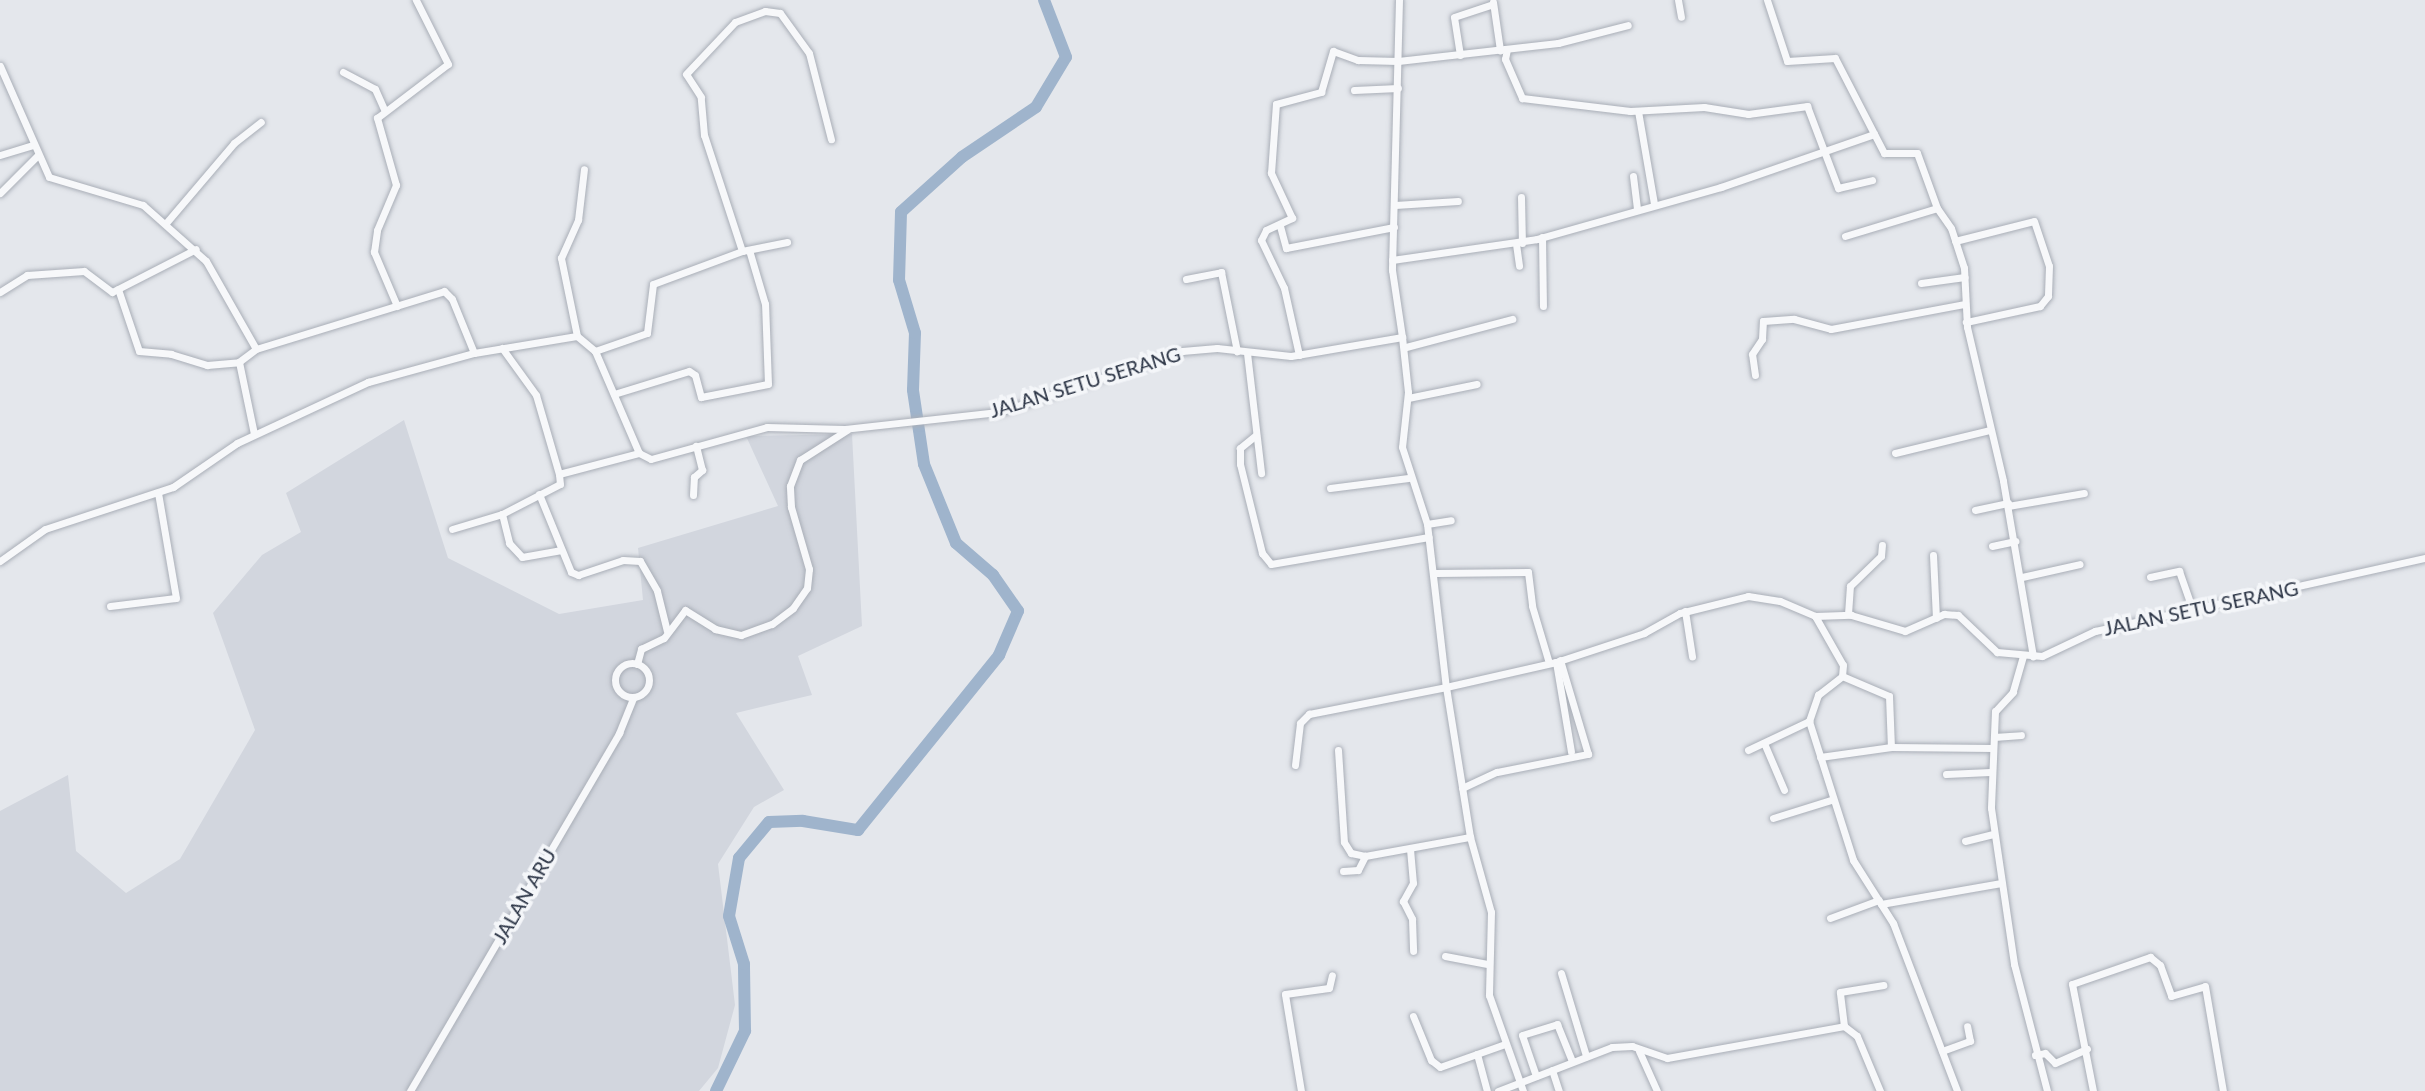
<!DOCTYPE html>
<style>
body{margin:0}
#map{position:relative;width:2425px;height:1091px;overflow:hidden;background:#e4e7ec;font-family:Lato,sans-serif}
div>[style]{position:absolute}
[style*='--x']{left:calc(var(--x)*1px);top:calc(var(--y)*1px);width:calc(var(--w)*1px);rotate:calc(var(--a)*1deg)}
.built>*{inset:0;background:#d2d6de}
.river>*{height:12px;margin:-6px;padding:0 6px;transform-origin:6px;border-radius:6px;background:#9fb4cc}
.roads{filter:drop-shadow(0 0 2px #a9aeb7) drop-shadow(0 0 2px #a9aeb7)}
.minor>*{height:7px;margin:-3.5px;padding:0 3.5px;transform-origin:3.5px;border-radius:3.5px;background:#f7f8fa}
.minor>.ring{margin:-3.5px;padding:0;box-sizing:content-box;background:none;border:7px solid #f7f8fa;border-radius:50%}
span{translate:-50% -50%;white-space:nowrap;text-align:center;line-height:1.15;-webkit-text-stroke:7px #f4f6f9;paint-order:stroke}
.street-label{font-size:20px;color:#2b3445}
</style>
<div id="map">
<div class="built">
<i style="clip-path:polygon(404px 420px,448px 558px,559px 614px,643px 600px,638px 548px,778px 506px,746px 436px,852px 434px,862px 626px,798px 656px,812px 695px,736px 713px,784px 790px,754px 807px,718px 864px,735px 1005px,718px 1068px,699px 1091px,0 1091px,0 811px,68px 775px,76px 851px,126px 893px,180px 859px,255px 730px,213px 613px,262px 555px,301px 532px,286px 493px)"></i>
</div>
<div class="river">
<i style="--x:716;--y:1091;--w:67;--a:-64.2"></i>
<i style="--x:745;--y:1031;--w:67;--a:-90.9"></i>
<i style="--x:744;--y:964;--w:50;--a:-107.4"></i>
<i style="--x:729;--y:916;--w:59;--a:-80.2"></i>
<i style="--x:739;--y:858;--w:47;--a:-50.2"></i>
<i style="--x:769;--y:822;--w:34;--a:-2"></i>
<i style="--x:803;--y:821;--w:56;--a:9.3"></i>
<i style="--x:858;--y:830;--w:225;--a:-51.1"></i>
<i style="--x:999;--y:655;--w:48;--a:-66.6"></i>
<i style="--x:1018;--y:611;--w:44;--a:-124.8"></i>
<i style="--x:993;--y:575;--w:49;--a:-139.1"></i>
<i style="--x:956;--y:543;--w:85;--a:-112.1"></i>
<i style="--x:924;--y:464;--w:75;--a:-98.5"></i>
<i style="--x:913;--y:390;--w:57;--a:-88"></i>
<i style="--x:915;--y:333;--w:55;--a:-106.8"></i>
<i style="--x:899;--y:280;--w:68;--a:-88.3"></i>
<i style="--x:901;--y:212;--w:82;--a:-42"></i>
<i style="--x:962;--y:157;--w:89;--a:-34"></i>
<i style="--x:1036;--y:107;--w:58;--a:-59"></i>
<i style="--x:1066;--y:57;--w:61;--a:-111.1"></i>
</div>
<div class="roads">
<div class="minor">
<i style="--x:1399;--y:0;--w:270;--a:91.5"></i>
<i style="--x:1392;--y:270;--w:68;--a:81.5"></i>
<i style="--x:1678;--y:0;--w:17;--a:80"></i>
<i style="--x:1767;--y:0;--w:64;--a:71.8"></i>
<i style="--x:1787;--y:61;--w:48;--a:-3.6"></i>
<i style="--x:1835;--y:58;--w:107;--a:62.7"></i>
<i style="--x:1884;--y:153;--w:33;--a:0"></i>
<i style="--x:1917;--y:153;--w:59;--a:70"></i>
<i style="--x:1937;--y:208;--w:24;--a:55"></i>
<i style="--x:1951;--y:228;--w:42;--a:72"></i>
<i style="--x:1964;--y:268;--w:59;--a:87.1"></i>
<i style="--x:1967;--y:327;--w:158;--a:76.8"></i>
<i style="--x:2003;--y:481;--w:178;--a:80.3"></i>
<i style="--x:1493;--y:2;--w:49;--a:81.7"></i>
<i style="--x:1507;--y:49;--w:10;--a:101"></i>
<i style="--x:1505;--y:59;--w:43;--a:66.4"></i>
<i style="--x:1522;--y:98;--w:109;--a:6.9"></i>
<i style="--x:1630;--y:111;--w:74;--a:-3.1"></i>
<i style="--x:1704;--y:107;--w:45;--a:9"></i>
<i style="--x:1748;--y:114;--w:60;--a:-7.7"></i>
<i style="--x:1807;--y:106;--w:88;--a:69.3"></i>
<i style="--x:1838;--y:188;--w:35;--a:-13"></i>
<i style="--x:1460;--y:55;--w:38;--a:-99"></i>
<i style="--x:1454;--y:17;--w:41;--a:-18.4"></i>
<i style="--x:0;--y:66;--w:121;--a:66.2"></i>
<i style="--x:49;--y:177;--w:98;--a:16.6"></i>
<i style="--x:143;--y:205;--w:84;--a:41.6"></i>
<i style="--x:206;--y:261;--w:101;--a:60.4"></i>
<i style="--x:256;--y:349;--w:21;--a:143"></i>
<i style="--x:239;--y:362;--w:74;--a:78.2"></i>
<i style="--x:343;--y:72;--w:36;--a:28"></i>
<i style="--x:375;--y:89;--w:24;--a:66"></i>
<i style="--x:1354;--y:90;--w:44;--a:-2.6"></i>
<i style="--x:1638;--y:111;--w:94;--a:80.2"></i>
<i style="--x:0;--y:155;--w:34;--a:-17"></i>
<i style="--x:1633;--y:176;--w:32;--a:83"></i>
<i style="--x:0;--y:193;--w:54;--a:-45"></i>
<i style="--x:1521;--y:197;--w:46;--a:88.8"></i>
<i style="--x:1395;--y:205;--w:63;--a:-3.6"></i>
<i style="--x:166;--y:223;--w:105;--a:-49.6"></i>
<i style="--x:234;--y:143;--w:34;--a:-38"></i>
<i style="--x:1280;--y:226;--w:23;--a:75"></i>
<i style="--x:1286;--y:248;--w:110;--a:-11"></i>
<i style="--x:1845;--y:236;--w:96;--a:-16.9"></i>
<i style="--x:1542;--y:237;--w:69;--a:89.2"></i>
<i style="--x:1955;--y:241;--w:81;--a:-14.2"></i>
<i style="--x:2034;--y:221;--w:47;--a:71.6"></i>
<i style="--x:2049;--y:266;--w:30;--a:92"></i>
<i style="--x:2048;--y:296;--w:13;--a:129"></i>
<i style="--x:2040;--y:306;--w:76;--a:167.8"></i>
<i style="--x:1516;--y:244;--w:22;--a:82"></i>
<i style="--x:742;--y:251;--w:122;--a:-108.1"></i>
<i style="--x:704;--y:135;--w:38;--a:-95"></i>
<i style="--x:701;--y:97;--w:27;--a:-123"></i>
<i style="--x:686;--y:74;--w:71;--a:-46.7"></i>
<i style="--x:735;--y:22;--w:32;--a:-20"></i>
<i style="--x:765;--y:11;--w:15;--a:8"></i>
<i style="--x:780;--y:13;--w:49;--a:54.1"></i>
<i style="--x:809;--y:53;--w:89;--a:75.7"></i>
<i style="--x:1392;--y:260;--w:147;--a:-8.2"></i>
<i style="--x:1537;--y:239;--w:191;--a:-15.8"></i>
<i style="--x:1721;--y:187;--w:162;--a:-19.1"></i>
<i style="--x:1186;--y:279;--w:36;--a:-11"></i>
<i style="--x:1221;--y:272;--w:81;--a:78.6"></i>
<i style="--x:1921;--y:283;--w:44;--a:-7.8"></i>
<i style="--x:118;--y:289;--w:65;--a:71.3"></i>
<i style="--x:139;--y:351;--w:32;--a:5"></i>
<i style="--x:171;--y:354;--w:38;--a:17"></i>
<i style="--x:207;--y:365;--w:32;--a:-5"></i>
<i style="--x:0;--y:292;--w:32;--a:-32"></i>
<i style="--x:27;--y:275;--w:57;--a:-4"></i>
<i style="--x:84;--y:271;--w:35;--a:37"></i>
<i style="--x:112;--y:292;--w:94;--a:-27.1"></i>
<i style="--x:397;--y:306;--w:59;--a:-113.1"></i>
<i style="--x:374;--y:252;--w:22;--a:-82"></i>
<i style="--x:377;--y:230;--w:49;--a:-67.1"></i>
<i style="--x:396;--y:185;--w:70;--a:-105.8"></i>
<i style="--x:377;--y:118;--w:89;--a:-37.3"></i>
<i style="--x:448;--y:64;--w:72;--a:-116.6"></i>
<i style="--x:577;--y:336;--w:80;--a:-101.6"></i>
<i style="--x:561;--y:258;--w:42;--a:-65.9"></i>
<i style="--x:578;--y:220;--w:51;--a:-83.3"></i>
<i style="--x:1406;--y:347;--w:110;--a:-14.8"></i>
<i style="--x:502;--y:348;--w:58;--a:54.1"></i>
<i style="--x:536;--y:395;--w:82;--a:73.8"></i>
<i style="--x:256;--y:349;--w:197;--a:-17.1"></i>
<i style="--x:444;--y:291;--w:11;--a:45"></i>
<i style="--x:452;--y:299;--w:58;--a:67.8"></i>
<i style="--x:595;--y:351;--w:55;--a:-19.1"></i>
<i style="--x:647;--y:333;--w:49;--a:-83"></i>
<i style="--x:653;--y:284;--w:95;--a:-20.3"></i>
<i style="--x:742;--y:251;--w:46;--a:-11.3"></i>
<i style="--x:1247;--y:353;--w:121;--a:83.3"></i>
<i style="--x:1299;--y:355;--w:69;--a:-102.6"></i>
<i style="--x:1284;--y:288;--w:53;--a:-115.6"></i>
<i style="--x:1261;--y:240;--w:11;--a:-63"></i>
<i style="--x:1266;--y:230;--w:29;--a:-25"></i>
<i style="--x:1292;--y:218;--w:50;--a:-115"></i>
<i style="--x:1271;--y:173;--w:69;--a:-85.9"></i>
<i style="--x:1276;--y:104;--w:47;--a:-14.9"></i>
<i style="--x:1321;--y:92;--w:43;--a:-73.7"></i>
<i style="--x:1333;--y:51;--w:27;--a:20"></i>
<i style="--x:1358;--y:60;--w:40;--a:1.4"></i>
<i style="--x:1398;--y:61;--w:161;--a:-6.4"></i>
<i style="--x:1558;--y:43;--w:72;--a:-14.4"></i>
<i style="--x:1755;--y:375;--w:21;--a:-98"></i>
<i style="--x:1752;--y:354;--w:18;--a:-56"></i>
<i style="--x:1762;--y:339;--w:18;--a:-87"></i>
<i style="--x:1763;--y:321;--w:31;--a:-4"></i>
<i style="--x:1794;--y:319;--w:38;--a:15"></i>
<i style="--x:1831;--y:329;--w:135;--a:-10.6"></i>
<i style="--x:614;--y:394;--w:78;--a:-17"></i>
<i style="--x:689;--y:371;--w:7;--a:34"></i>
<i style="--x:695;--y:375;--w:23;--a:75"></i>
<i style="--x:701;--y:397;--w:68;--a:-11"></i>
<i style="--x:768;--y:384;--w:80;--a:-92.1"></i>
<i style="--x:765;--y:304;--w:56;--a:-106.5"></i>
<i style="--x:1408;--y:398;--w:70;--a:-11.5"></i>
<i style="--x:1256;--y:435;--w:21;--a:141"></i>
<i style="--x:1240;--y:448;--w:16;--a:90"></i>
<i style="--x:1240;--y:464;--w:92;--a:76.1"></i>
<i style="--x:1262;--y:553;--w:14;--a:51"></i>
<i style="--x:1271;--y:564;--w:160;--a:-9.7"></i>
<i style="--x:1895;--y:453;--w:98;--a:-13.6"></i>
<i style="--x:1330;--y:488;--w:79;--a:-7.3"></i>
<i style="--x:539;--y:494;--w:84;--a:67.7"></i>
<i style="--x:571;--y:572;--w:8;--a:23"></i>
<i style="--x:578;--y:575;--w:47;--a:-18.4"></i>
<i style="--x:623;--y:560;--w:17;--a:3"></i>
<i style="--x:640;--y:561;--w:34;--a:60"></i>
<i style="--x:657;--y:591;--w:41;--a:76"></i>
<i style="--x:693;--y:495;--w:18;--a:-87"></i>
<i style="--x:694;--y:477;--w:11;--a:-41"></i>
<i style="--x:702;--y:470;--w:25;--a:-104"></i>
<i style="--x:2008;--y:506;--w:77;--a:-9.7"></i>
<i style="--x:1975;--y:510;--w:34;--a:-12"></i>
<i style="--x:502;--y:514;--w:30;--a:76"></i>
<i style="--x:509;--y:543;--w:19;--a:47"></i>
<i style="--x:522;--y:557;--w:40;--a:-10"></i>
<i style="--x:1427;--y:524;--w:24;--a:-9"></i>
<i style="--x:452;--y:529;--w:52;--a:-16.7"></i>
<i style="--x:502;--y:514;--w:65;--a:-27.3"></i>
<i style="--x:560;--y:484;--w:10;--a:-96"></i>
<i style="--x:559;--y:474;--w:83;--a:-14.7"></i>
<i style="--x:1992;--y:546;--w:24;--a:-12"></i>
<i style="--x:1933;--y:555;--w:63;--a:87.3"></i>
<i style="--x:0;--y:561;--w:55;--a:-35.4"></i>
<i style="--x:45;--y:529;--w:135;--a:-18.2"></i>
<i style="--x:173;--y:487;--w:78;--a:-34.5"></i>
<i style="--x:237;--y:443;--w:145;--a:-25"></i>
<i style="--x:368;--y:382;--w:110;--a:-15.3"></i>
<i style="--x:474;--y:353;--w:104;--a:-9.4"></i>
<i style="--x:577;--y:336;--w:23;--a:40"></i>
<i style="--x:595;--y:351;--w:111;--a:66.7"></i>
<i style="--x:639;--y:453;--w:13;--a:27"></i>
<i style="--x:651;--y:459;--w:120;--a:-15.4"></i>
<i style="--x:767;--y:427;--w:77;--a:1.5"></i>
<i style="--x:844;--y:429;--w:156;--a:-6.3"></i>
<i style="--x:999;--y:412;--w:193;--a:-18.4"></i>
<i style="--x:1182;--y:351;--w:35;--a:-5"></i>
<i style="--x:1217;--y:348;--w:74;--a:6.2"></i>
<i style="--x:1291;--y:356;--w:113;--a:-9.7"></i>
<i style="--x:1402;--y:337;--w:55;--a:83.8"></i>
<i style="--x:1408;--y:392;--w:55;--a:96.2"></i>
<i style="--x:1402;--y:447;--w:81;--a:72"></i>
<i style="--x:1427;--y:524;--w:164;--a:83.4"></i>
<i style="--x:1446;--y:687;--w:113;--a:-12.8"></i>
<i style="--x:1556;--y:662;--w:93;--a:-18.2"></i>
<i style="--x:1644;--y:633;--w:41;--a:-29.1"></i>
<i style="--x:1680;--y:613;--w:70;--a:-14"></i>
<i style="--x:1748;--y:596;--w:32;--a:9"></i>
<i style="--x:1780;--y:601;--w:38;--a:23"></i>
<i style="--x:1815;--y:616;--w:36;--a:-2"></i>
<i style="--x:1851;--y:615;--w:56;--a:16.5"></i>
<i style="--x:1905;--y:631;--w:43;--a:-23.6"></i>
<i style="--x:1944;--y:614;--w:14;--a:4"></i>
<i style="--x:1958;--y:615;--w:54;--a:43.5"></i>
<i style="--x:1997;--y:652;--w:45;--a:5.1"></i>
<i style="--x:2042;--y:656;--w:59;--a:-25.3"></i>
<i style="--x:2095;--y:631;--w:338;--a:-12.5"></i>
<i style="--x:1436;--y:573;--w:92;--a:-0.6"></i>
<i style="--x:1528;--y:572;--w:34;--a:83"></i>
<i style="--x:1532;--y:606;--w:59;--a:73.4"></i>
<i style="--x:2022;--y:577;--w:59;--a:-12.6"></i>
<i style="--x:2150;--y:577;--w:30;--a:-12"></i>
<i style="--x:2179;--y:571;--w:42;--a:70.7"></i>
<i style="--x:110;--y:606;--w:66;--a:-6.9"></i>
<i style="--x:176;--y:598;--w:107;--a:-99.7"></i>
<i style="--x:1685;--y:611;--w:46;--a:81.2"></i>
<i style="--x:1848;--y:614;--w:28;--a:-86"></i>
<i style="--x:1850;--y:586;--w:43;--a:-44.1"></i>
<i style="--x:1881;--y:556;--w:11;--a:-85"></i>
<i style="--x:1815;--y:616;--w:56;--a:60.3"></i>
<i style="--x:1843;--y:665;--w:11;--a:95"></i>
<i style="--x:1842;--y:676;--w:51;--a:23.1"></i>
<i style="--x:1889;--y:696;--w:51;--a:87.8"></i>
<i style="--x:2023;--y:656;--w:37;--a:106"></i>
<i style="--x:2013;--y:692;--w:26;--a:133"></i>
<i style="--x:1995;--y:711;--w:97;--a:92.4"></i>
<i style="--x:1991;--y:808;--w:158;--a:81.6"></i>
<i style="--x:2014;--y:964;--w:131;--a:75.4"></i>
<i style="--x:1556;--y:662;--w:91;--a:80.5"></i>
<i class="ring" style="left:615px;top:663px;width:27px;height:27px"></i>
<i style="--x:637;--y:664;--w:16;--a:-75"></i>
<i style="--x:641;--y:649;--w:25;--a:-26"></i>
<i style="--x:664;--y:638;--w:35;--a:-53"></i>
<i style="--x:685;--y:610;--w:36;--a:32"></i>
<i style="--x:715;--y:629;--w:27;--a:13"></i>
<i style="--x:741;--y:635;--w:33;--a:-20"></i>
<i style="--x:772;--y:624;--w:26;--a:-37"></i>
<i style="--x:793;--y:608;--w:24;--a:-55"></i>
<i style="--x:807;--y:588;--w:19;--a:-84"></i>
<i style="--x:809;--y:569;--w:65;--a:-106.2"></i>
<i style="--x:791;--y:507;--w:21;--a:-93"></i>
<i style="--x:790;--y:486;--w:28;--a:-69"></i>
<i style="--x:800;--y:460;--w:56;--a:-32.6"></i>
<i style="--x:1809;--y:721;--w:146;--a:72.4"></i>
<i style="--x:1853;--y:860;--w:75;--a:57.6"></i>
<i style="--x:1893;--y:923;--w:180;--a:69.1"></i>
<i style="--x:1994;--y:737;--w:27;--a:-4"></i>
<i style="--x:1764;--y:743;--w:51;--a:66.9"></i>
<i style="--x:1338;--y:750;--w:92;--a:86.3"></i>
<i style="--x:1344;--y:842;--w:13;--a:58"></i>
<i style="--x:1351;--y:853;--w:14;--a:12"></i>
<i style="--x:1365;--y:856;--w:107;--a:-10.3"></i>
<i style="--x:1748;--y:750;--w:68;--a:-25.4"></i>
<i style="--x:1809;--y:721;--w:28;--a:-71"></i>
<i style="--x:1818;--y:695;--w:31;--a:-38"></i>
<i style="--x:1820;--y:757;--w:72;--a:-8"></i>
<i style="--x:1891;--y:747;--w:102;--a:0.6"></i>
<i style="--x:1295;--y:765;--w:42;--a:-83.2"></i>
<i style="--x:1300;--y:723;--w:13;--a:-45"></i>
<i style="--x:1309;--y:714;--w:140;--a:-11.1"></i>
<i style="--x:1446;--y:687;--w:152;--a:80.9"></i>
<i style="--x:1470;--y:837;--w:78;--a:74.4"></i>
<i style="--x:1491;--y:912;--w:83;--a:91.4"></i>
<i style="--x:1489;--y:995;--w:102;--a:70.5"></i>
<i style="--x:1946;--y:774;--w:44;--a:-2.6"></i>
<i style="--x:1462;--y:788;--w:38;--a:-25"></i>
<i style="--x:1497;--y:772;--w:93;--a:-11.2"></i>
<i style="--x:1588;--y:754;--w:98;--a:-106.6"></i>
<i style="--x:1773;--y:818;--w:61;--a:-17.2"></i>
<i style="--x:1965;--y:841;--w:29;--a:-14"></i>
<i style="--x:1410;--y:849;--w:34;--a:85"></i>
<i style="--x:1413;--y:883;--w:21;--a:119"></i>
<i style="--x:1403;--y:901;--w:20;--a:63"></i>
<i style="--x:1412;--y:919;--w:32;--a:88"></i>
<i style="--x:1343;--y:871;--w:15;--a:-4"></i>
<i style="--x:1358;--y:870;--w:16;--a:-63"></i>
<i style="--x:1881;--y:904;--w:122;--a:-9.9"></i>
<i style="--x:1830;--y:918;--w:52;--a:-20.2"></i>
<i style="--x:1445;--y:956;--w:43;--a:10.8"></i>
<i style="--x:1561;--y:973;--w:87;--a:73.2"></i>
<i style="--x:1413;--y:1016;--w:48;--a:67.8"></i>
<i style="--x:1431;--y:1060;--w:11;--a:38"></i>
<i style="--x:1440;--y:1067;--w:69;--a:-19.5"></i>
<i style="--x:1844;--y:1026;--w:34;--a:-97"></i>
<i style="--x:1840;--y:992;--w:44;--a:-9.2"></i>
<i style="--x:1639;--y:1051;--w:44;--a:65.8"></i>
<i style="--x:1942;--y:1051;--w:30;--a:-20"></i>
<i style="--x:1970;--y:1041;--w:15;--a:-101"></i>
<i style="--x:1477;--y:1054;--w:38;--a:75"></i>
<i style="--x:2035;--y:1055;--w:10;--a:-11"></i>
<i style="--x:2045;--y:1053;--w:14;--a:45"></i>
<i style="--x:2055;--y:1063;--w:35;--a:-24"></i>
<i style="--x:1552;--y:1070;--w:22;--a:72"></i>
<i style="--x:1536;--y:1076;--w:43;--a:-108.9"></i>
<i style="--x:1522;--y:1035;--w:37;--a:-17"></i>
<i style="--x:1557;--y:1024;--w:40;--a:68"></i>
<i style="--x:410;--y:1091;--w:415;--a:-59.7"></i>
<i style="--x:619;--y:733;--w:38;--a:-68"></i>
<i style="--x:1301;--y:1091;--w:98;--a:-99.4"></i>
<i style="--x:1285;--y:994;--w:44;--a:-7.8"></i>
<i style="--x:1329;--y:988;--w:13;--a:-77"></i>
<i style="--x:1498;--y:1091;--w:122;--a:-21.1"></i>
<i style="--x:1612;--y:1047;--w:20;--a:-3"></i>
<i style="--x:1632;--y:1046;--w:37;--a:19"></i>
<i style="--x:1667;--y:1058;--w:180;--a:-10.2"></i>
<i style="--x:1844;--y:1026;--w:16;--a:38"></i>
<i style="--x:1857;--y:1036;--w:60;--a:67.3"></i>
<i style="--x:2093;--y:1091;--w:109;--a:-101.1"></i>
<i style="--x:2072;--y:984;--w:83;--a:-19.1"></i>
<i style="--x:2150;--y:957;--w:13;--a:39"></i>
<i style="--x:2160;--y:965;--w:33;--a:70"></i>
<i style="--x:2171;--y:996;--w:35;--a:-16"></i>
<i style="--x:2205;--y:986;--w:107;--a:80.3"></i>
</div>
</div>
<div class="street-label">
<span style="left:1085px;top:382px;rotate:-17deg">JALAN SETU SERANG</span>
<span style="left:2201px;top:608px;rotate:-12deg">JALAN SETU SERANG</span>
<span style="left:524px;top:896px;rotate:-60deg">JALAN ARU</span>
</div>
</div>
